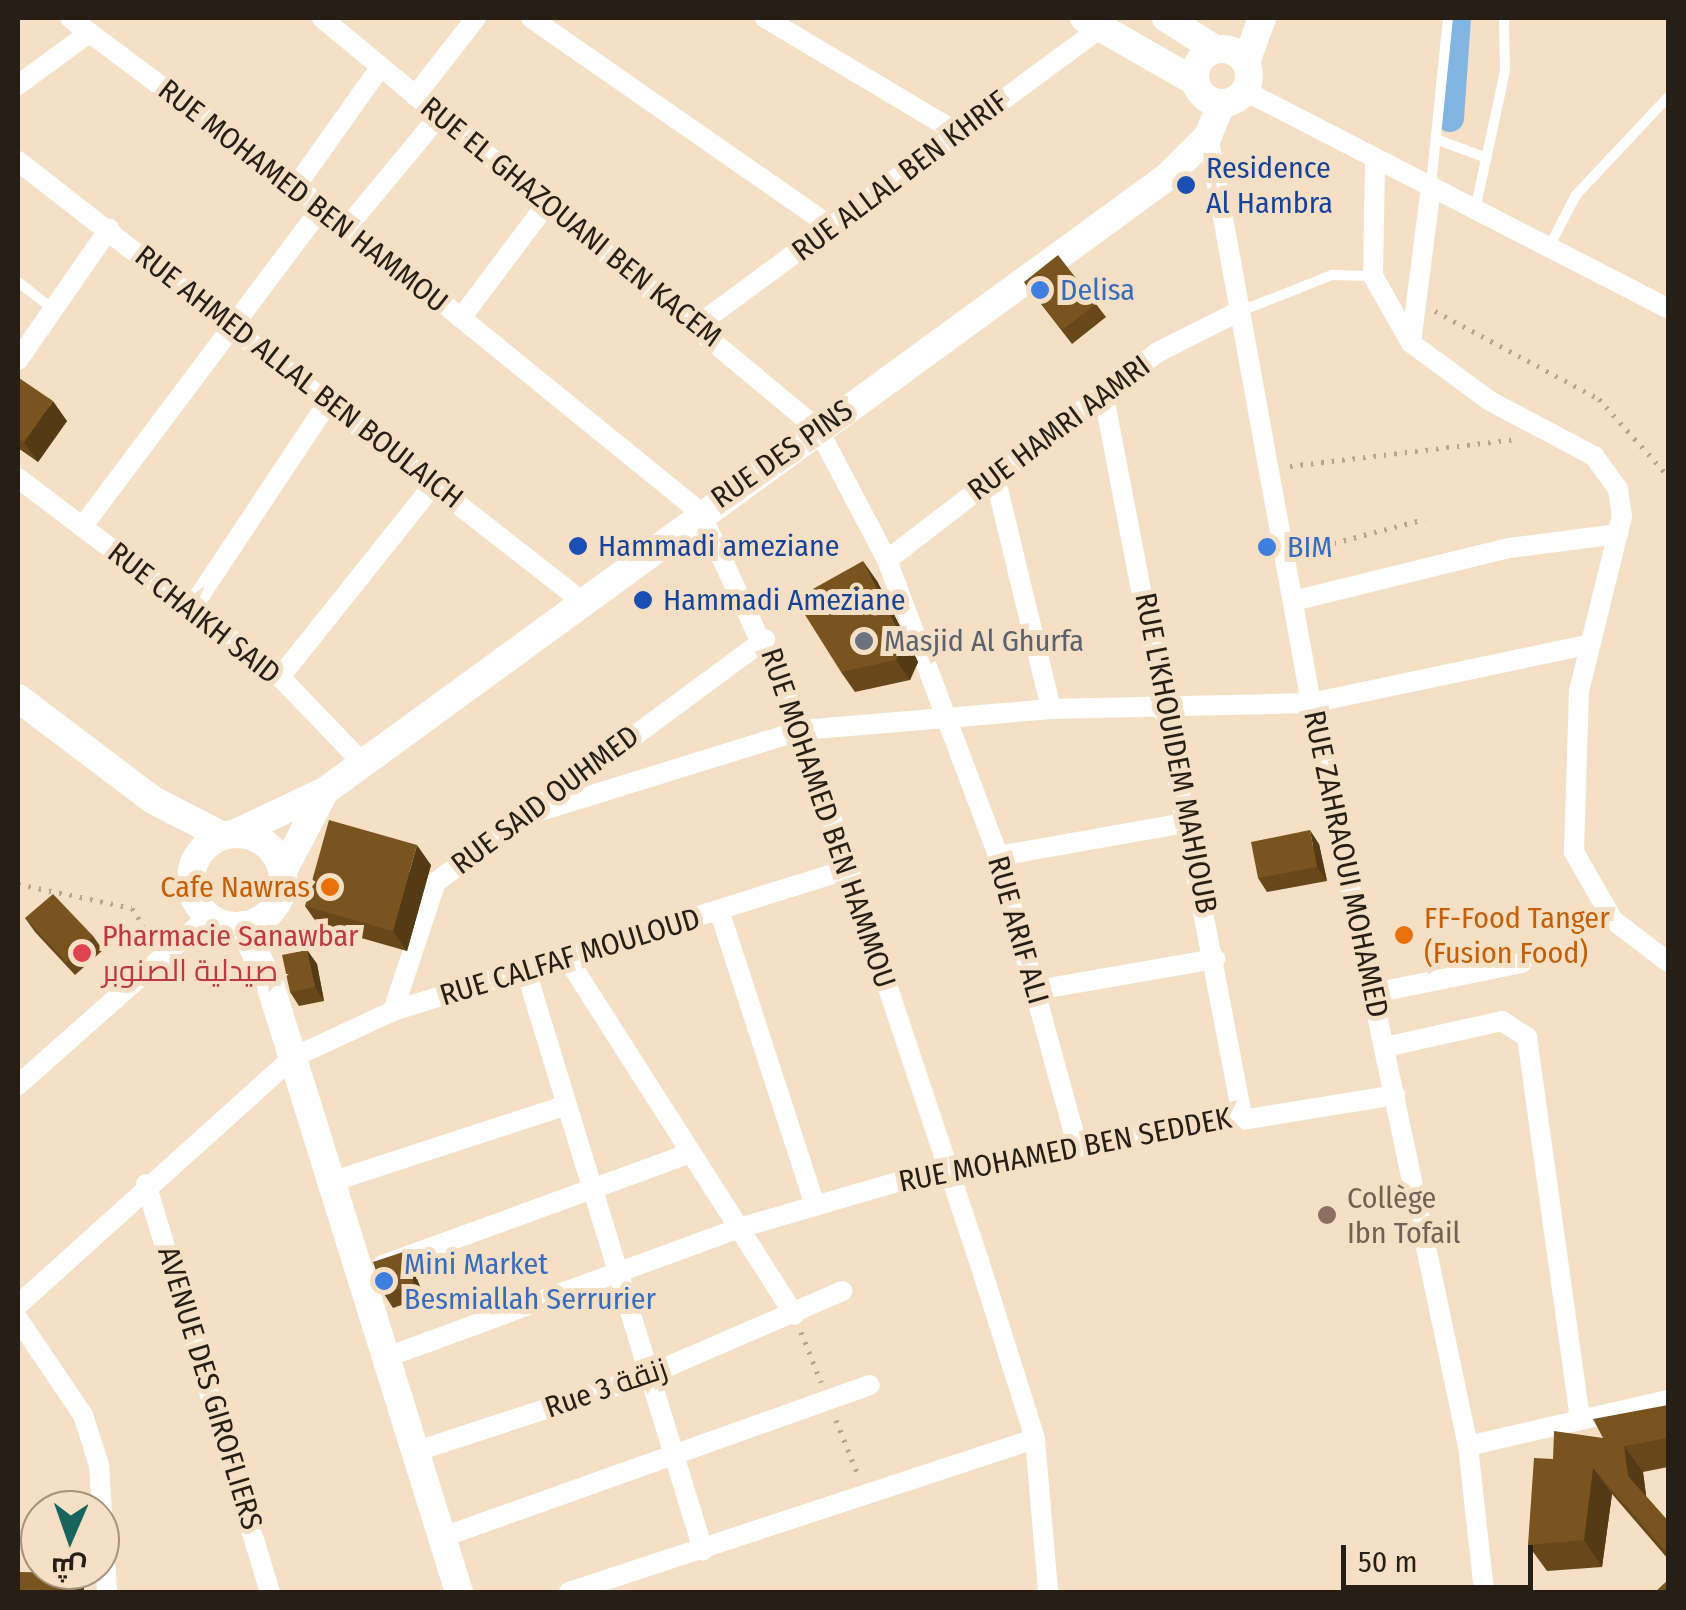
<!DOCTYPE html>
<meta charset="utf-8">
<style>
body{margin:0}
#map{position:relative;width:1686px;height:1610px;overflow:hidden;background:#f5e0c6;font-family:"Fira Sans Condensed",Cairo,sans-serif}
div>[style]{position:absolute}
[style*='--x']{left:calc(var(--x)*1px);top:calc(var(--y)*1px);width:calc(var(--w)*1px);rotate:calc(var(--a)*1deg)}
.canal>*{height:28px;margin:-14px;padding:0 14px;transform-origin:14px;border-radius:14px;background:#80b6e1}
.path>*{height:5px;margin-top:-2.5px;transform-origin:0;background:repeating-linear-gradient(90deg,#b6a590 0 2.5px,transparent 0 10.5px)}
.lane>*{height:10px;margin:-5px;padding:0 5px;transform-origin:5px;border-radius:5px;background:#fff}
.street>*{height:20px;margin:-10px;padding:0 10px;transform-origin:10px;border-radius:10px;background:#fff}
.secondary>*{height:28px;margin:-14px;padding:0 14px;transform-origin:14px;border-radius:14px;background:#fff}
.secondary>.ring{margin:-14px;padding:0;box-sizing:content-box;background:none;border:28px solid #fff;border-radius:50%}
.wall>*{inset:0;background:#68481a}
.shaded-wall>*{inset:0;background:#553b15}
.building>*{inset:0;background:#79541e}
.dots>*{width:28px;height:28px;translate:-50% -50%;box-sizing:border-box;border:5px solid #f5e0c6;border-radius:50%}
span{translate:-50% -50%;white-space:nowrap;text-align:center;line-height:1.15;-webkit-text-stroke:10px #f5e0c6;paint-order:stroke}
.transit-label{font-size:30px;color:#164399}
.left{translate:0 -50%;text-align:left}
.street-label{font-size:30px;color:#271f15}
.shop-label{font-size:30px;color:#366cbe}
.worship-label{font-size:30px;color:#5b616d}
.food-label{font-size:30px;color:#c56008}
.right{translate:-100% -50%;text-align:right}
.health-label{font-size:30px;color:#be3a42}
.education-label{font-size:30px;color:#785e54}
.frame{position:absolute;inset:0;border:20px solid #271f15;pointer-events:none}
.north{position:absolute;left:20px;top:1490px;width:100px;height:100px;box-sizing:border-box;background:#f5e0c6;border:2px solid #a3937f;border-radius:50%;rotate:182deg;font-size:28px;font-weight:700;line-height:40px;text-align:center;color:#271f15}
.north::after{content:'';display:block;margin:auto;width:35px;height:45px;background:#17645e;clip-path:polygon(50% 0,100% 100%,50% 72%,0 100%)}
.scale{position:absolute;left:1341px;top:1545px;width:192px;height:45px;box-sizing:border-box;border:5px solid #271f15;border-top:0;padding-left:12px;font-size:30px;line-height:35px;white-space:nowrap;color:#271f15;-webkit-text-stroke:8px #f5e0c6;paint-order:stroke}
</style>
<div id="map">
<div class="canal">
<i style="--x:1450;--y:118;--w:100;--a:-86"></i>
</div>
<div class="path">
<i style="--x:1435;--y:311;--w:186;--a:28.2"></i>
<i style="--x:1599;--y:399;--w:103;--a:48.1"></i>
<i style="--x:1290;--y:466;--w:229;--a:-6.8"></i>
<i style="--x:1303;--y:551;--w:126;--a:-14.7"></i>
<i style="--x:18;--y:884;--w:116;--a:11.9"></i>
<i style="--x:132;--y:908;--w:36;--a:58"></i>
<i style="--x:801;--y:1332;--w:54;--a:68.2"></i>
<i style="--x:836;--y:1420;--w:59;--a:68.2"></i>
</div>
<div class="lane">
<i style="--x:1438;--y:140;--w:52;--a:20.2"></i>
<i style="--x:1431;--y:185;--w:168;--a:-84.2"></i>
<i style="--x:1475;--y:210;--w:142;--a:-77.8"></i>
<i style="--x:1505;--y:71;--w:53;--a:-91.1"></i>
<i style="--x:1549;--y:247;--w:59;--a:-62.6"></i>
<i style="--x:1576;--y:195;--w:134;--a:-46.8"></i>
<i style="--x:18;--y:282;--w:44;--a:37.6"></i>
<i style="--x:1241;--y:311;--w:98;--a:-21.6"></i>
<i style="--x:1332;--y:275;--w:41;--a:1.4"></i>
</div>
<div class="street">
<i style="--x:70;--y:18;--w:347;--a:36.8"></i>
<i style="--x:348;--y:226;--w:454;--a:39.1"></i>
<i style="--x:700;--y:512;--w:241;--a:64.9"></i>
<i style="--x:802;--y:730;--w:560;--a:71.57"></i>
<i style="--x:979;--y:1261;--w:187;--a:72.5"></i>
<i style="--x:1035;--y:1439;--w:154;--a:85.1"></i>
<i style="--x:322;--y:18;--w:644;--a:39.65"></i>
<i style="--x:818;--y:429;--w:148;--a:62.2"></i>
<i style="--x:887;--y:560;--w:316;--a:69.4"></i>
<i style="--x:998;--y:856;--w:300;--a:74.7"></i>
<i style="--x:531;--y:18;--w:366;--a:34.8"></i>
<i style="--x:765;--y:18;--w:222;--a:30.8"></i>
<i style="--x:18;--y:85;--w:88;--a:-36.2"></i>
<i style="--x:1245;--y:91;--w:475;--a:27.2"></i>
<i style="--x:415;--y:96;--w:99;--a:-52"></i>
<i style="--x:1208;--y:135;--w:577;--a:79.72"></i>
<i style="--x:1311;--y:703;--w:759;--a:78.07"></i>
<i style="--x:1468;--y:1446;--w:147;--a:83.7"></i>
<i style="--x:18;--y:161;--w:710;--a:37.97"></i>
<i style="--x:1375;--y:162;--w:114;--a:91"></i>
<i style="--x:1373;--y:276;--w:77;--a:60.4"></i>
<i style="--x:1411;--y:343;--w:98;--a:36.3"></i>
<i style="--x:1490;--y:401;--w:118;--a:27.9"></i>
<i style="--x:1594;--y:456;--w:41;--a:54"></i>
<i style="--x:1618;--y:489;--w:27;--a:82"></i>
<i style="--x:1622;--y:516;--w:180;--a:103.8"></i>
<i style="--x:1579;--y:691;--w:161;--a:91.8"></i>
<i style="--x:1574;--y:852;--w:78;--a:60.2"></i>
<i style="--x:1613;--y:920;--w:69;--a:37.4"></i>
<i style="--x:296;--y:186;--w:145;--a:-54.6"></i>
<i style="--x:348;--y:226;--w:143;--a:-50.4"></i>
<i style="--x:461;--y:318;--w:146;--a:-53.1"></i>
<i style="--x:699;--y:324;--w:498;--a:-36.4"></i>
<i style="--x:1411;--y:343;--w:158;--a:-82.7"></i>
<i style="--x:18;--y:360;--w:160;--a:-55.2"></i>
<i style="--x:1103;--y:392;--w:736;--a:79.12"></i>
<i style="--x:995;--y:477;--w:239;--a:76.4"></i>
<i style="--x:18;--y:478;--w:329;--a:37.2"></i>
<i style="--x:280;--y:677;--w:115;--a:46.1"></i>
<i style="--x:82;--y:527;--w:401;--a:-53.1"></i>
<i style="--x:887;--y:560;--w:342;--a:-37.5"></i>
<i style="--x:1158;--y:352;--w:92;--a:-26.6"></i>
<i style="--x:1293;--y:601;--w:222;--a:-13.8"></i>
<i style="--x:1509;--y:548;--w:110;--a:-7.3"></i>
<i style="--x:190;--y:610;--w:251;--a:-56.4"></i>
<i style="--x:280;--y:677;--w:248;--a:-51.4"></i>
<i style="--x:521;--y:817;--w:294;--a:-17.2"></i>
<i style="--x:802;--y:730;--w:250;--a:-4.8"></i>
<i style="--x:1051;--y:709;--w:260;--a:-1.3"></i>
<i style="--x:1311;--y:703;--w:285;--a:-11.9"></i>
<i style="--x:998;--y:856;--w:196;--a:-10"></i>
<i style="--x:720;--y:913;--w:307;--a:72"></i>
<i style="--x:567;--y:958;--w:423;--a:57.5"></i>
<i style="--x:525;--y:968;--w:609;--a:72.99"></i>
<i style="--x:1037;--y:990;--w:181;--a:-9.9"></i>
<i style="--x:1374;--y:993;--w:151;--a:-11.5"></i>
<i style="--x:393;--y:1011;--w:136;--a:-71.6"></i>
<i style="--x:436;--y:882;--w:409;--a:-36.4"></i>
<i style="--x:1385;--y:1047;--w:120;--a:-12.5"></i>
<i style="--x:1502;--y:1021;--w:30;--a:33"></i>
<i style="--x:1527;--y:1037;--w:386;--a:82.1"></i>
<i style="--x:18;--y:1085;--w:255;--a:-41.5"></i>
<i style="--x:331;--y:1182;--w:245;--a:-18.1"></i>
<i style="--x:146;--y:1184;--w:426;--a:73.1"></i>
<i style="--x:383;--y:1265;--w:322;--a:-20"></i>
<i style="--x:18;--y:1305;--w:369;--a:-42"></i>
<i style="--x:292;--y:1058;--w:111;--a:-25"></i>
<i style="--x:393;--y:1011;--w:481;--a:-17.3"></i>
<i style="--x:18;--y:1319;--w:116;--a:55.9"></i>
<i style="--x:83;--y:1415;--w:52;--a:72.3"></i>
<i style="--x:99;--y:1465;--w:127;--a:86.4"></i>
<i style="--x:387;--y:1357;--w:375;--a:-20.1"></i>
<i style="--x:739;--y:1228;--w:215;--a:-16.2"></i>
<i style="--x:945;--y:1168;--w:456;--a:-9.2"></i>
<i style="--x:1468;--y:1446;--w:205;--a:-13"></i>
<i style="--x:414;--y:1452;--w:244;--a:-18.1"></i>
<i style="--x:646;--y:1376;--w:214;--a:-23.4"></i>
<i style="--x:443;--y:1537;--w:453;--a:-19.6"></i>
<i style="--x:569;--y:1592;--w:490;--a:-18.2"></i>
</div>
<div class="secondary">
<i style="--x:1084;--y:18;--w:127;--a:29.8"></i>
<i style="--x:1166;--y:18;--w:58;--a:32.3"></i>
<i class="ring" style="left:1195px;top:49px;width:26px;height:26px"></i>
<i style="--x:1246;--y:62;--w:47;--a:-70"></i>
<i style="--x:18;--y:698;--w:169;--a:37.1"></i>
<i style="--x:153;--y:800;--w:79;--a:27.2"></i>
<i style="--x:236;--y:833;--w:98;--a:-25.3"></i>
<i style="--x:325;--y:791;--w:1042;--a:-36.1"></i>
<i style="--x:1167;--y:177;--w:58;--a:-45"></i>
<i style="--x:1208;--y:136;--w:35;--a:-68"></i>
<i class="ring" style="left:191px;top:834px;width:64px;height:64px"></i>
<i style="--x:283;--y:871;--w:90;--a:-62.3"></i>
<i style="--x:243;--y:925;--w:69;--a:66"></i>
<i style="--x:271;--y:988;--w:633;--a:72.71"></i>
</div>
<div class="wall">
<i style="clip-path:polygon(1024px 282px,1096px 304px,1106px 317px,1072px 344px)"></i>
<i style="clip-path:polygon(18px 381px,67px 421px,38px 462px,18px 448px)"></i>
<i style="clip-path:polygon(877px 581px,918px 662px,910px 680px,855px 692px,841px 672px)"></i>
<i style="clip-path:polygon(1319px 844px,1327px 881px,1267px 892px,1258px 878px)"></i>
<i style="clip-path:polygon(431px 865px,407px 951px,319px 926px,305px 906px)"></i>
<i style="clip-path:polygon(25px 918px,93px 936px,103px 950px,75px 975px,35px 932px)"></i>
<i style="clip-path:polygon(307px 950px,317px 964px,324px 1001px,299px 1006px,290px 992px)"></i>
<i style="clip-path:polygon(403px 1252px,412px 1266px,424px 1297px,393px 1308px,384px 1294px)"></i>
<i style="clip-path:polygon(1668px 1405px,1668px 1467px,1643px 1472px,1646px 1496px,1668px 1521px,1668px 1559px,1612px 1494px,1602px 1567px,1547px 1571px,1528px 1545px,1553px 1459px,1603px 1438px)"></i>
</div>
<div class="shaded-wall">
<i style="clip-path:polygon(53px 401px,67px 421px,38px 462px,24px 442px)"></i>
<i style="clip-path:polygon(863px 561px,877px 581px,918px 662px,910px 680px,896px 660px)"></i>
<i style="clip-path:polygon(1310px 830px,1319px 844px,1327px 881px,1317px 867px)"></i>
<i style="clip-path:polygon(417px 845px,431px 865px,407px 951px,393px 931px)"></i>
<i style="clip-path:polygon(307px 950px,317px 964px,324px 1001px,315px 987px)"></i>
<i style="clip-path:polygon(403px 1252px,412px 1266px,424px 1297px,414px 1284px)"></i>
<i style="clip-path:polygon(1624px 1446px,1643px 1472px,1647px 1502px,1628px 1476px)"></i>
<i style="clip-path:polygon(1593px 1468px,1612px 1494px,1602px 1567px,1584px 1540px)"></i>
<i style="clip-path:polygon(75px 1573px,84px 1587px,84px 1592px,75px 1592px)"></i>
</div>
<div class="building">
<i style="clip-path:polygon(1058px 255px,1096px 304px,1062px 330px,1024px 282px)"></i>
<i style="clip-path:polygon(19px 378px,53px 401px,24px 442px,18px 437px,18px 381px)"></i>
<i style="clip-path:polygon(863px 561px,904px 642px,896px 660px,841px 672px,795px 599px)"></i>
<i style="clip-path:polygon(329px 820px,417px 845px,393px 931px,305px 906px)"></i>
<i style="clip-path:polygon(1310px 830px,1317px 867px,1258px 878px,1251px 842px)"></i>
<i style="clip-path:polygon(53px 894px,93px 936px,66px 962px,25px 918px)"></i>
<i style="clip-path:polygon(307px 950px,315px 987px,290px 992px,282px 955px)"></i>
<i style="clip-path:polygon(403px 1252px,414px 1284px,384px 1294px,373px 1262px)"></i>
<i style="clip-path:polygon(1668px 1405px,1668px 1438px,1624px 1446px,1628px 1476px,1668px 1521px,1668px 1554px,1593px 1468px,1584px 1540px,1528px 1545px,1534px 1458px,1553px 1459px,1554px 1431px,1603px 1438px,1593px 1419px)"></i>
<i style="clip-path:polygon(18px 1572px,75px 1573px,75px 1592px,18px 1592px)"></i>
<i style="clip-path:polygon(1668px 1580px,1668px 1592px,1655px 1592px)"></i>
</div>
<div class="dots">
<i style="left:1186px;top:185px;background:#1a4fb4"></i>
<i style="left:1040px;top:290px;background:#3f7fe0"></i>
<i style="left:578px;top:546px;background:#1a4fb4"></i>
<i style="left:1267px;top:547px;background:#3f7fe0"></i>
<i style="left:643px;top:600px;background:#1a4fb4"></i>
<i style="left:864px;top:641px;background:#6b7280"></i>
<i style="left:330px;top:887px;background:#e8710a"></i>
<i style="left:1404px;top:935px;background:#e8710a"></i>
<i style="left:82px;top:953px;background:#e0444e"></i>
<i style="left:1327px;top:1215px;background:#8d6e63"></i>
<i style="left:384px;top:1281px;background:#3f7fe0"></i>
</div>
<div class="transit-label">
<span class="left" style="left:1206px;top:185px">Residence<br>Al Hambra</span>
<span class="left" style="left:598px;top:546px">Hammadi ameziane</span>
<span class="left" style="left:663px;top:600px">Hammadi Ameziane</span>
</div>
<div class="street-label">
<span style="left:900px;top:176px;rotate:-37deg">RUE ALLAL BEN KHRIF</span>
<span style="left:303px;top:196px;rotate:38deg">RUE MOHAMED BEN HAMMOU</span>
<span style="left:571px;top:222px;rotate:39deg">RUE EL GHAZOUANI BEN KACEM</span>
<span style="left:299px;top:377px;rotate:38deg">RUE AHMED ALLAL BEN BOULAICH</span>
<span style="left:1059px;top:428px;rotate:-37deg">RUE HAMRI AAMRI</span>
<span style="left:782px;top:454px;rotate:-35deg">RUE DES PINS</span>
<span style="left:194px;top:613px;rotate:38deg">RUE CHAIKH SAID</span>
<span style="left:1176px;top:753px;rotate:79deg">RUE L'KHOUIDEM MAHJOUB</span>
<span style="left:545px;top:800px;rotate:-37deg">RUE SAID OUHMED</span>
<span style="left:828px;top:818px;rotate:71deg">RUE MOHAMED BEN HAMMOU</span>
<span style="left:1346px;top:864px;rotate:78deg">RUE ZAHRAOUI MOHAMED</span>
<span style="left:1018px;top:930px;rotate:74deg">RUE ARIF ALI</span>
<span style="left:570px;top:957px;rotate:-17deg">RUE CALFAF MOULOUD</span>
<span style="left:1065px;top:1150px;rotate:-11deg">RUE MOHAMED BEN SEDDEK</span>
<span style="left:210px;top:1388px;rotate:73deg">AVENUE DES GIROFLIERS</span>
<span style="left:606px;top:1388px;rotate:-19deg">Rue 3 زنقة</span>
</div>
<div class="shop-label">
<span class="left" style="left:1060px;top:290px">Delisa</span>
<span class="left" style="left:1287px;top:547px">BIM</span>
<span class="left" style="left:404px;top:1281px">Mini Market<br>Besmiallah Serrurier</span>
</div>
<div class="worship-label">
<span class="left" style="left:884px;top:641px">Masjid Al Ghurfa</span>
</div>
<div class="food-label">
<span class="right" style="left:310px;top:887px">Cafe Nawras</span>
<span class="left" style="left:1424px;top:935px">FF-Food Tanger<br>(Fusion Food)</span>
</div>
<div class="health-label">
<span class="left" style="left:102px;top:953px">Pharmacie Sanawbar<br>صيدلية الصنوبر</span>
</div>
<div class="education-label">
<span class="left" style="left:1347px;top:1215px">Collège<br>Ibn Tofail</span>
</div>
<div class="frame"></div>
<div class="north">ش</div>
<div class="scale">50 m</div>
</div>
